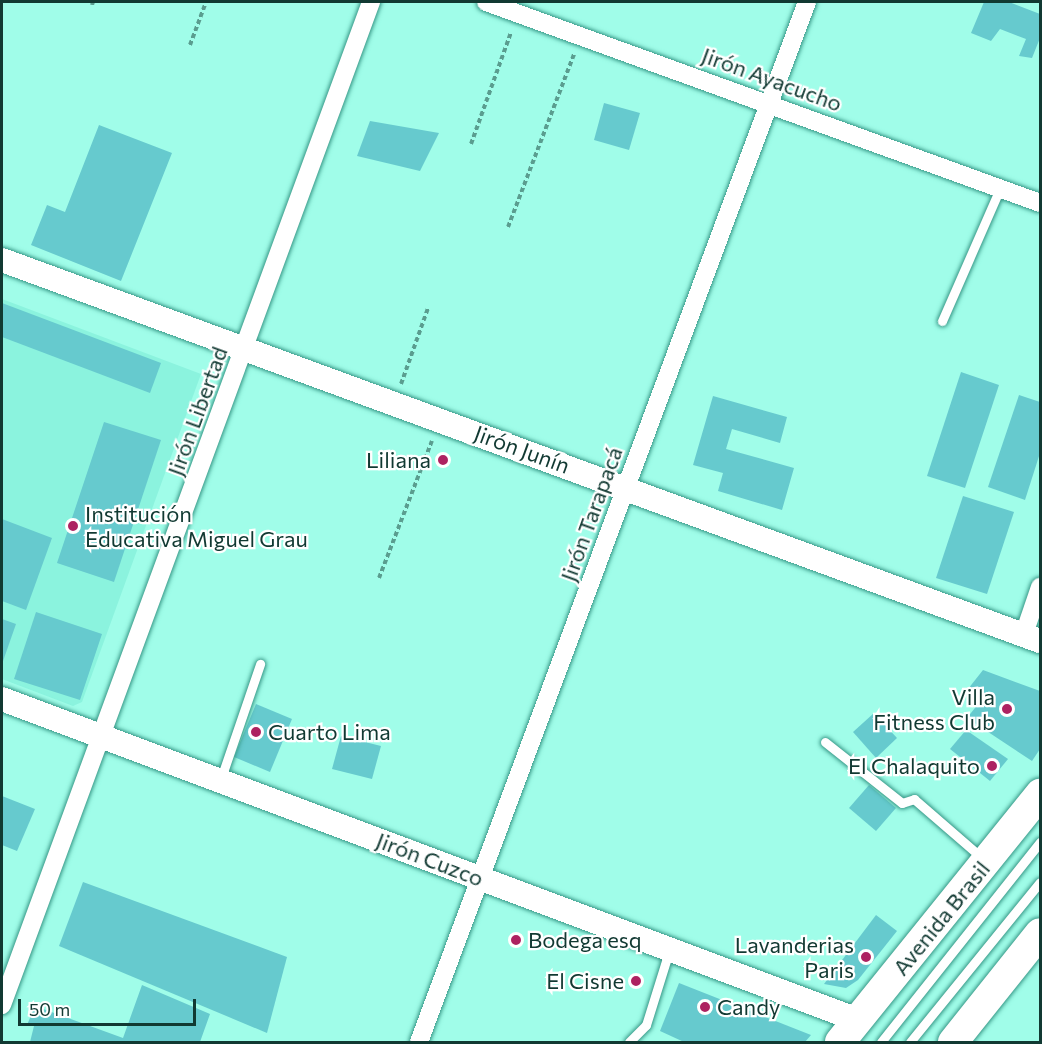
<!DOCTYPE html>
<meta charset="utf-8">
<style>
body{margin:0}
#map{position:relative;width:1042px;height:1044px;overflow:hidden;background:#a0fde9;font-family:Commissioner,sans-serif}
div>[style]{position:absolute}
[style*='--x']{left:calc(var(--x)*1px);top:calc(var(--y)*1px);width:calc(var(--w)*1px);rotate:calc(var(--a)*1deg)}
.built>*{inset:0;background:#8bf3de}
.building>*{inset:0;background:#66cace}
.path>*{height:4px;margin-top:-2px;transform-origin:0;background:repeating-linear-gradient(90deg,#5a9d8f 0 4.5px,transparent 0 7.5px)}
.roads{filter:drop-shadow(0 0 2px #369786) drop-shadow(0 0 2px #369786)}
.service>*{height:9px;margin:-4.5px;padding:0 4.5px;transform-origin:4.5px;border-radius:4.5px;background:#fff}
.minor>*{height:18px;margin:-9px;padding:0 9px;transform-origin:9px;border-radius:9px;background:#fff}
.tertiary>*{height:24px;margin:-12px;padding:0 12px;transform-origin:12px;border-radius:12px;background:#fff}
.primary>*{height:30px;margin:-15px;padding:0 15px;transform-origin:15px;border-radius:15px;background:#fff}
.dots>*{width:16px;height:16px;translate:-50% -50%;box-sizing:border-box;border:3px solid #fff;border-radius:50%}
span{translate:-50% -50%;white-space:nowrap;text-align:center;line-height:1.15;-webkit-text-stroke:4.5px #fff;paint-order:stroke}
.street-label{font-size:22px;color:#113932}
.poi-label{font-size:22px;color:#113932}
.right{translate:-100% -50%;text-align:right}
.left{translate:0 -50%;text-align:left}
.frame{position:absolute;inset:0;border:3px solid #113932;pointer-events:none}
.scale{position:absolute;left:18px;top:999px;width:178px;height:27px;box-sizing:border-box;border:3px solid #113932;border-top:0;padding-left:8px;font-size:18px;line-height:21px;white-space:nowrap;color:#113932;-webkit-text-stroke:4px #fff;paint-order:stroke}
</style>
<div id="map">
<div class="built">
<i style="clip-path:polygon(2px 299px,201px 374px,82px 702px,73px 706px,2px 679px)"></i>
</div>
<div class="building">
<i style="clip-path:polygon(984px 2px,1009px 2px,1040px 14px,1040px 38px,1032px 58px,1019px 56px,1026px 39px,1000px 29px,991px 41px,971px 33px)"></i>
<i style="clip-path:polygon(604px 103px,640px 113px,629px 150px,594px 140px)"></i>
<i style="clip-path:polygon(370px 121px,439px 133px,420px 171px,357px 156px)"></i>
<i style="clip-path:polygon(99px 125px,172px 153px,121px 281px,31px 245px,47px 205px,65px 212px)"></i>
<i style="clip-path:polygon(2px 303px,161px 363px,150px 393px,2px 337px)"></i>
<i style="clip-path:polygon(961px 372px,999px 385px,965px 488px,927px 476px)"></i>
<i style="clip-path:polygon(1019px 395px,1040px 402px,1040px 453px,1025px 500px,988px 487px)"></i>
<i style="clip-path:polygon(713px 396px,787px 417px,780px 443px,732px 429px,726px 449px,794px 468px,782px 510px,718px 491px,723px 473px,693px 465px)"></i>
<i style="clip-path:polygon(104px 422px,161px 440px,114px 582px,57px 563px)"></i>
<i style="clip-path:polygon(963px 496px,1014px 512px,987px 594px,936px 578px)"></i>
<i style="clip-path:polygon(2px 519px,52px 538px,26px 610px,2px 601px)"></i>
<i style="clip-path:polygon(36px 612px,102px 634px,80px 700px,14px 679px)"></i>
<i style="clip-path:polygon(2px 619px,16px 624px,2px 664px)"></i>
<i style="clip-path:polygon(983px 670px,1040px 691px,1040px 749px,1032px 761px,967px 718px,982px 699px,968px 689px)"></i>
<i style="clip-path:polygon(256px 704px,292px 719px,270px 772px,234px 757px)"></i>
<i style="clip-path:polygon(874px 713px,897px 738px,876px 758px,853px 732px)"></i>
<i style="clip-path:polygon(966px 730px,1008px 759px,990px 781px,950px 749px)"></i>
<i style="clip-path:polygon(341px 736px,381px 746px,372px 779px,332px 769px)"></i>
<i style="clip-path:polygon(869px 785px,896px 808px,876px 831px,849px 808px)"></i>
<i style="clip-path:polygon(2px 796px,35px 809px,17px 851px,2px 845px)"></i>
<i style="clip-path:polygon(83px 882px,287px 957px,267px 1033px,59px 946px)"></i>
<i style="clip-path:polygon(876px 915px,897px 931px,858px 980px,846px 988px,824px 984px)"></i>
<i style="clip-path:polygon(679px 983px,811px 1035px,805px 1042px,684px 1042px,660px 1031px)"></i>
<i style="clip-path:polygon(142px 985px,210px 1014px,200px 1042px,30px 1042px,34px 1026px,27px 1025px,35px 1006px,123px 1038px)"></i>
</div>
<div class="path">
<i style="--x:92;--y:5;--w:3;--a:-72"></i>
<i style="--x:190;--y:45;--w:46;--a:-69.6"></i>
<i style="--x:471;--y:144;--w:119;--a:-70.3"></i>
<i style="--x:508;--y:227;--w:185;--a:-69.1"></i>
<i style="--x:401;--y:384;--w:81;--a:-70.4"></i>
<i style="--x:379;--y:578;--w:147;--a:-68.9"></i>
</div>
<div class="roads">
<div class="service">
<i style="--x:942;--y:321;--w:145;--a:-66.4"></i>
<i style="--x:825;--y:742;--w:98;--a:38.4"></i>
<i style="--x:902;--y:803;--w:13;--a:-18"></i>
<i style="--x:914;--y:799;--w:90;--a:40.9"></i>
<i style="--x:220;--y:781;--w:124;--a:-71.1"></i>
<i style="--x:629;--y:1042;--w:24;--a:-45"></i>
<i style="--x:646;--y:1025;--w:77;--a:-72.7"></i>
<i style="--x:881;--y:1042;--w:256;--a:-51.5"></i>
<i style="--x:910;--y:1042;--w:206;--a:-50.9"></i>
</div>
<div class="minor">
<i style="--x:486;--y:2;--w:589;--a:19.94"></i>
<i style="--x:1024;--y:634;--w:50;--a:-71.2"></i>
<i style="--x:2;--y:1005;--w:1069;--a:-69.8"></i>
<i style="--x:419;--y:1042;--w:1110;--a:-69.54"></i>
</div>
<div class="tertiary">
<i style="--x:2;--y:260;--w:1106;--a:20.16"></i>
<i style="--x:2;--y:699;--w:914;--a:20.56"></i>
</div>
<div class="primary">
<i style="--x:840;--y:1042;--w:319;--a:-51.1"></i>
<i style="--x:953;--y:1042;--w:139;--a:-51.4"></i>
</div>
</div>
<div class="dots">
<i style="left:443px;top:460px;background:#ad2261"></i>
<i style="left:73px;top:526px;background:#ad2261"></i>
<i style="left:1007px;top:709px;background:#ad2261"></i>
<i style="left:256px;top:732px;background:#ad2261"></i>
<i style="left:992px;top:766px;background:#ad2261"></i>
<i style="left:516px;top:940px;background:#ad2261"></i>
<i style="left:866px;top:957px;background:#ad2261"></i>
<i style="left:636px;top:981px;background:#ad2261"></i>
<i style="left:705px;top:1007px;background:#ad2261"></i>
</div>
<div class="street-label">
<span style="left:772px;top:79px;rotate:20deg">Jirón Ayacucho</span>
<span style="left:197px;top:411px;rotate:-70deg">Jirón Libertad</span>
<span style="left:522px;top:449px;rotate:20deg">Jirón Junín</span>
<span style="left:591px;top:514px;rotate:-70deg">Jirón Tarapacá</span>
<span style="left:430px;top:859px;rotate:21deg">Jirón Cuzco</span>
<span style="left:941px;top:918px;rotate:-51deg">Avenida Brasil</span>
</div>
<div class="poi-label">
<span class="right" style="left:431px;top:460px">Liliana</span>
<span class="left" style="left:85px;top:526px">Institución<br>Educativa Miguel Grau</span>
<span class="right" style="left:995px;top:709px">Villa<br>Fitness Club</span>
<span class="left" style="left:268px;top:732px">Cuarto Lima</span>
<span class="right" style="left:980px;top:766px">El Chalaquito</span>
<span class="left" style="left:528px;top:940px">Bodega esq</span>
<span class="right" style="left:854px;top:957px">Lavanderias<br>Paris</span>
<span class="right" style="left:624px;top:981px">El Cisne</span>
<span class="left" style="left:717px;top:1007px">Candy</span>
</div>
<div class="frame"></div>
<div class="scale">50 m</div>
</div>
